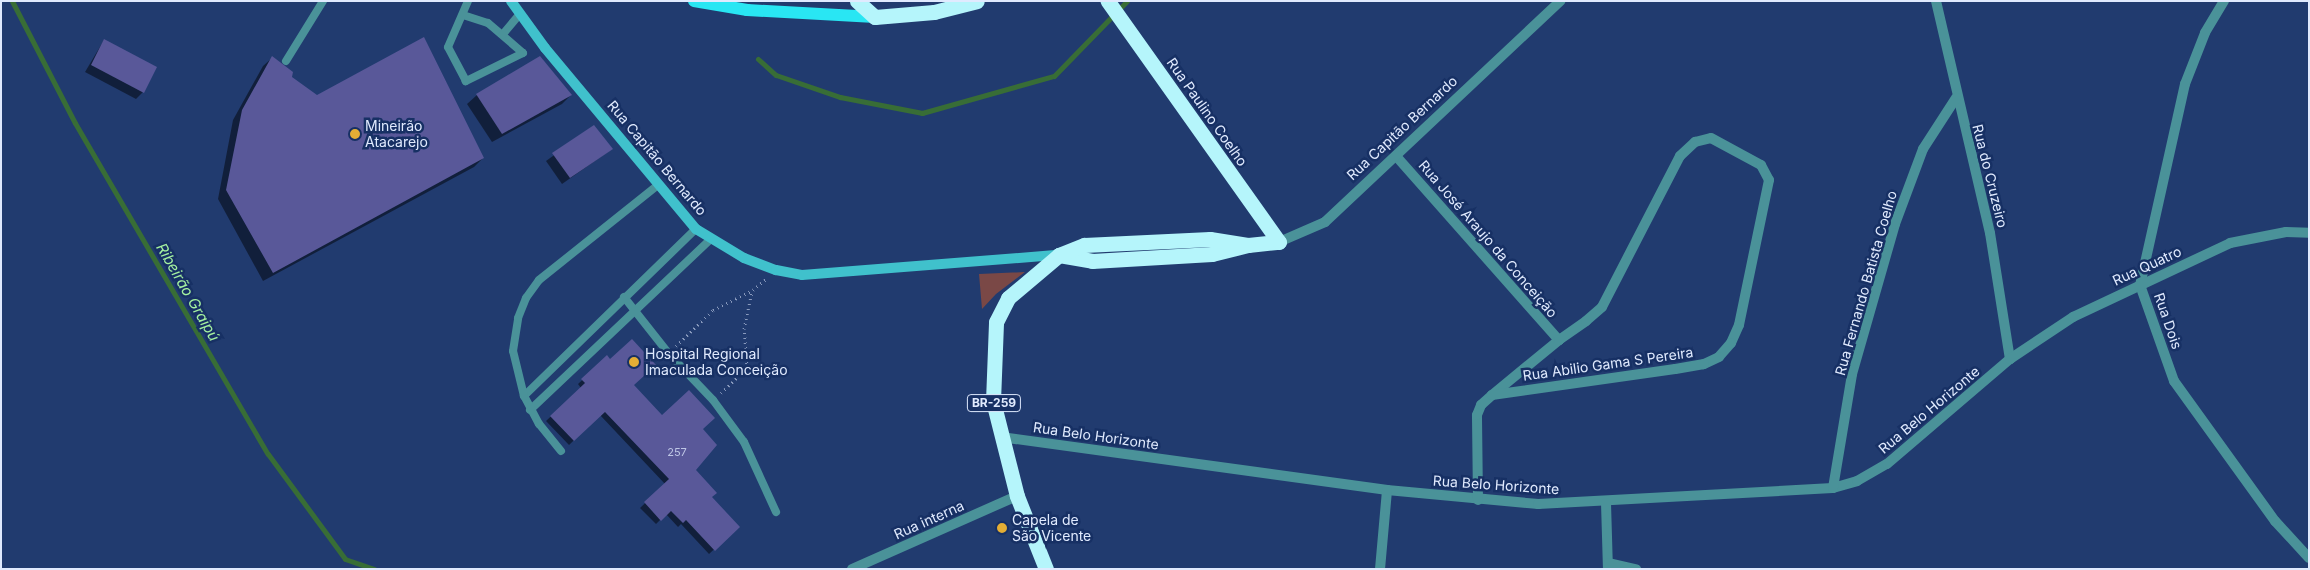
<!DOCTYPE html>
<meta charset="utf-8">
<style>
body{margin:0}
#map{position:relative;width:2310px;height:570px;overflow:hidden;background:#213b6f;font-family:Inter,sans-serif}
div>[style]{position:absolute}
[style*='--x']{left:calc(var(--x)*1px);top:calc(var(--y)*1px);width:calc(var(--w)*1px);rotate:calc(var(--a)*1deg)}
.green>*{inset:0;background:#7a4846}
.shadow>*{inset:0;background:#0007}
.stream>*{height:5px;margin:-2.5px;padding:0 2.5px;transform-origin:2.5px;border-radius:2.5px;background:#386d36}
.building>*{inset:0;background:#595899}
.path>*{height:3px;margin-top:-1.5px;transform-origin:0;background:repeating-linear-gradient(90deg,#899abd 0 1px,transparent 0 5px)}
.lane>*{height:8px;margin:-4px;padding:0 4px;transform-origin:4px;border-radius:4px;background:#4a9299}
.street>*{height:10px;margin:-5px;padding:0 5px;transform-origin:5px;border-radius:5px;background:#4a9299}
.secondary>*{height:10px;margin:-5px;padding:0 5px;transform-origin:5px;border-radius:5px;background:#40c1cc}
.primary>*{height:12px;margin:-6px;padding:0 6px;transform-origin:6px;border-radius:6px;background:#29e6f3}
.highway>*{height:15px;margin:-7.5px;padding:0 7.5px;transform-origin:7.5px;border-radius:7.5px;background:#b5f5fb}
.dots>*{width:14px;height:14px;translate:-50% -50%;box-sizing:border-box;border:2px solid #173064;border-radius:50%}
span{translate:-50% -50%;white-space:nowrap;text-align:center;line-height:1.15;-webkit-text-stroke:5px #173064;paint-order:stroke}
.number-label{font-size:11px;color:#bec6e5}
.number-label span{-webkit-text-stroke-width:0}
.shield-label span{padding:1px 4px;background:#173064;border:1px solid;border-radius:4px;-webkit-text-stroke-width:0}
.shield-label{font-size:12px;color:#e0eafe;font-weight:700}
.street-label{font-size:14px;color:#e0eafe}
.poi-label{font-size:14px;color:#e0eafe}
.left{translate:0 -50%;text-align:left}
.water-label{font-size:15px;color:#a5f1a0;font-style:italic}
.frame{position:absolute;inset:0;border:2px solid #e0eafe;pointer-events:none}
</style>
<div id="map">
<div class="green">
<i style="clip-path:polygon(1025px 272px,996px 294px,982px 309px,979px 274px)"></i>
</div>
<div class="shadow">
<i style="clip-path:polygon(104px 40px,143px 92px,136px 99px,85px 72px)"></i>
<i style="clip-path:polygon(272px 58px,290px 77px,317px 96px,483px 158px,474px 167px,263px 281px,218px 199px,233px 120px,263px 66px)"></i>
<i style="clip-path:polygon(540px 58px,571px 95px,562px 104px,492px 142px,467px 104px,477px 95px)"></i>
<i style="clip-path:polygon(593px 127px,612px 149px,562px 184px,546px 161px)"></i>
<i style="clip-path:polygon(607px 357px,662px 417px,701px 429px,694px 470px,711px 497px,738px 527px,709px 554px,681px 524px,678px 527px,666px 514px,656px 524px,640px 508px,665px 484px,600px 415px,569px 445px,546px 421px,581px 388px,578px 384px)"></i>
</div>
<div class="stream">
<i style="--x:12;--y:1;--w:137;--a:62.7"></i>
<i style="--x:75;--y:123;--w:383;--a:59.8"></i>
<i style="--x:268;--y:454;--w:130;--a:53.7"></i>
<i style="--x:345;--y:559;--w:31;--a:19"></i>
<i style="--x:758;--y:59;--w:24;--a:42"></i>
<i style="--x:776;--y:75;--w:68;--a:19"></i>
<i style="--x:840;--y:97;--w:84;--a:11"></i>
<i style="--x:922;--y:113;--w:137;--a:-15.7"></i>
<i style="--x:1054;--y:76;--w:105;--a:-45.8"></i>
</div>
<div class="building">
<i style="clip-path:polygon(424px 37px,484px 158px,273px 273px,226px 190px,242px 110px,272px 56px,293px 72px,292px 77px,317px 95px)"></i>
<i style="clip-path:polygon(104px 39px,157px 67px,144px 93px,91px 65px)"></i>
<i style="clip-path:polygon(540px 56px,572px 95px,502px 134px,476px 94px)"></i>
<i style="clip-path:polygon(594px 125px,613px 149px,570px 178px,552px 153px)"></i>
<i style="clip-path:polygon(632px 339px,656px 365px,634px 385px,662px 415px,689px 390px,715px 418px,703px 429px,717px 445px,696px 470px,717px 493px,712px 497px,740px 527px,715px 551px,686px 520px,683px 523px,671px 511px,661px 521px,644px 502px,669px 479px,605px 412px,574px 441px,550px 416px,585px 383px,581px 379px,607px 355px,610px 359px)"></i>
</div>
<div class="path">
<i style="--x:676;--y:346;--w:52;--a:-44.2"></i>
<i style="--x:713;--y:310;--w:45;--a:-26.6"></i>
<i style="--x:753;--y:290;--w:17;--a:-40"></i>
<i style="--x:721;--y:393;--w:36;--a:-44"></i>
<i style="--x:747;--y:368;--w:39;--a:-94"></i>
<i style="--x:744;--y:329;--w:39;--a:-78"></i>
</div>
<div class="lane">
<i style="--x:463;--y:15;--w:26;--a:18"></i>
<i style="--x:488;--y:23;--w:46;--a:40.6"></i>
<i style="--x:523;--y:53;--w:64;--a:153.8"></i>
<i style="--x:466;--y:81;--w:38;--a:-118"></i>
<i style="--x:448;--y:47;--w:50;--a:-66.5"></i>
<i style="--x:503;--y:34;--w:26;--a:-50"></i>
<i style="--x:286;--y:61;--w:70;--a:-58.3"></i>
<i style="--x:624;--y:297;--w:73;--a:51.7"></i>
<i style="--x:669;--y:354;--w:64;--a:46.3"></i>
<i style="--x:713;--y:400;--w:52;--a:53.6"></i>
<i style="--x:744;--y:442;--w:77;--a:65.4"></i>
<i style="--x:524;--y:396;--w:240;--a:-44.2"></i>
<i style="--x:530;--y:410;--w:249;--a:-43.4"></i>
<i style="--x:561;--y:451;--w:35;--a:-129"></i>
<i style="--x:539;--y:424;--w:32;--a:-118"></i>
<i style="--x:524;--y:396;--w:46;--a:-103.7"></i>
<i style="--x:513;--y:351;--w:33;--a:-81"></i>
<i style="--x:518;--y:318;--w:22;--a:-68"></i>
<i style="--x:526;--y:298;--w:22;--a:-54"></i>
<i style="--x:539;--y:280;--w:152;--a:-38.6"></i>
</div>
<div class="street">
<i style="--x:1936;--y:1;--w:238;--a:76.9"></i>
<i style="--x:1990;--y:233;--w:128;--a:81"></i>
<i style="--x:2224;--y:1;--w:37;--a:121"></i>
<i style="--x:2205;--y:33;--w:55;--a:111.4"></i>
<i style="--x:2185;--y:84;--w:206;--a:102.6"></i>
<i style="--x:2140;--y:285;--w:102;--a:70.5"></i>
<i style="--x:2174;--y:381;--w:173;--a:54.2"></i>
<i style="--x:2275;--y:521;--w:50;--a:47.4"></i>
<i style="--x:1396;--y:156;--w:246;--a:48.5"></i>
<i style="--x:1279;--y:242;--w:50;--a:-23.5"></i>
<i style="--x:1325;--y:222;--w:323;--a:-43.2"></i>
<i style="--x:1001;--y:437;--w:390;--a:7.8"></i>
<i style="--x:1387;--y:490;--w:152;--a:5.3"></i>
<i style="--x:1538;--y:504;--w:295;--a:-3.1"></i>
<i style="--x:1833;--y:488;--w:25;--a:-16"></i>
<i style="--x:1857;--y:481;--w:34;--a:-30"></i>
<i style="--x:1887;--y:464;--w:162;--a:-40.5"></i>
<i style="--x:2010;--y:359;--w:76;--a:-33.7"></i>
<i style="--x:2073;--y:317;--w:174;--a:-25.2"></i>
<i style="--x:2230;--y:243;--w:57;--a:-11.1"></i>
<i style="--x:2286;--y:232;--w:23;--a:2"></i>
<i style="--x:1833;--y:488;--w:116;--a:-80.5"></i>
<i style="--x:1852;--y:374;--w:156;--a:-74"></i>
<i style="--x:1895;--y:224;--w:80;--a:-69.5"></i>
<i style="--x:1923;--y:149;--w:61;--a:-57.1"></i>
<i style="--x:1478;--y:500;--w:85;--a:-90.7"></i>
<i style="--x:1477;--y:415;--w:11;--a:-68"></i>
<i style="--x:1481;--y:405;--w:15;--a:-42"></i>
<i style="--x:1492;--y:395;--w:87;--a:-39.4"></i>
<i style="--x:1559;--y:340;--w:33;--a:-35"></i>
<i style="--x:1586;--y:321;--w:21;--a:-41"></i>
<i style="--x:1602;--y:307;--w:170;--a:-62.7"></i>
<i style="--x:1680;--y:156;--w:21;--a:-43"></i>
<i style="--x:1695;--y:142;--w:16;--a:-14"></i>
<i style="--x:1711;--y:138;--w:57;--a:28.4"></i>
<i style="--x:1761;--y:165;--w:17;--a:62"></i>
<i style="--x:1769;--y:180;--w:148;--a:101.7"></i>
<i style="--x:1739;--y:325;--w:20;--a:114"></i>
<i style="--x:1731;--y:343;--w:18;--a:131"></i>
<i style="--x:1719;--y:357;--w:17;--a:155"></i>
<i style="--x:1704;--y:364;--w:29;--a:170"></i>
<i style="--x:1675;--y:369;--w:185;--a:171.9"></i>
<i style="--x:1606;--y:503;--w:66;--a:88.3"></i>
<i style="--x:1609;--y:563;--w:28;--a:13"></i>
<i style="--x:852;--y:569;--w:180;--a:-23.9"></i>
<i style="--x:1380;--y:569;--w:79;--a:-84.9"></i>
</div>
<div class="secondary">
<i style="--x:511;--y:1;--w:58;--a:54.1"></i>
<i style="--x:545;--y:48;--w:236;--a:50.2"></i>
<i style="--x:696;--y:229;--w:56;--a:31.1"></i>
<i style="--x:744;--y:258;--w:34;--a:21"></i>
<i style="--x:776;--y:270;--w:26;--a:11"></i>
<i style="--x:802;--y:275;--w:257;--a:-4.5"></i>
</div>
<div class="primary">
<i style="--x:694;--y:1;--w:54;--a:9.6"></i>
<i style="--x:747;--y:10;--w:128;--a:3.1"></i>
</div>
<div class="highway">
<i style="--x:857;--y:1;--w:24;--a:42"></i>
<i style="--x:875;--y:17;--w:59;--a:-4.8"></i>
<i style="--x:934;--y:12;--w:44;--a:-14.3"></i>
<i style="--x:1059;--y:255;--w:34;--a:10"></i>
<i style="--x:1092;--y:261;--w:120;--a:-3.3"></i>
<i style="--x:1212;--y:254;--w:37;--a:-14"></i>
<i style="--x:1248;--y:245;--w:31;--a:-6"></i>
<i style="--x:1279;--y:242;--w:296;--a:-125.4"></i>
<i style="--x:1046;--y:569;--w:79;--a:-111.7"></i>
<i style="--x:1017;--y:496;--w:98;--a:-104.2"></i>
<i style="--x:993;--y:401;--w:79;--a:-87.8"></i>
<i style="--x:996;--y:322;--w:27;--a:-63"></i>
<i style="--x:1008;--y:298;--w:67;--a:-40.1"></i>
<i style="--x:1059;--y:255;--w:27;--a:-22"></i>
<i style="--x:1084;--y:245;--w:126;--a:-2.7"></i>
<i style="--x:1210;--y:239;--w:38;--a:9"></i>
</div>
<div class="dots">
<i style="left:355px;top:134px;background:#e4ae35"></i>
<i style="left:634px;top:362px;background:#e4ae35"></i>
<i style="left:1002px;top:528px;background:#e4ae35"></i>
</div>
<div class="number-label">
<span style="left:677px;top:452px">257</span>
</div>
<div class="shield-label">
<span style="left:994px;top:403px">BR-259</span>
</div>
<div class="street-label">
<span style="left:1207px;top:112px;rotate:55deg">Rua Paulino Coelho</span>
<span style="left:1402px;top:128px;rotate:-43deg">Rua Capitão Bernardo</span>
<span style="left:657px;top:158px;rotate:50deg">Rua Capitão Bernardo</span>
<span style="left:1990px;top:176px;rotate:76deg">Rua do Cruzeiro</span>
<span style="left:1488px;top:239px;rotate:49deg">Rua José Araujo da Conceição</span>
<span style="left:2147px;top:266px;rotate:-25deg">Rua Quatro</span>
<span style="left:1866px;top:283px;rotate:-74deg">Rua Fernando Batista Coelho</span>
<span style="left:2168px;top:321px;rotate:71deg">Rua Dois</span>
<span style="left:1608px;top:364px;rotate:-8deg">Rua Abilio Gama S Pereira</span>
<span style="left:1929px;top:410px;rotate:-40deg">Rua Belo Horizonte</span>
<span style="left:1096px;top:436px;rotate:8deg">Rua Belo Horizonte</span>
<span style="left:1496px;top:485px;rotate:4deg">Rua Belo Horizonte</span>
<span style="left:929px;top:520px;rotate:-24deg">Rua interna</span>
</div>
<div class="poi-label">
<span class="left" style="left:365px;top:134px">Mineirão<br>Atacarejo</span>
<span class="left" style="left:645px;top:362px">Hospital Regional<br>Imaculada Conceição</span>
<span class="left" style="left:1012px;top:528px">Capela de<br>São Vicente</span>
</div>
<div class="water-label">
<span style="left:188px;top:292px;rotate:60deg">Ribeirão Graipú</span>
</div>
<div class="frame"></div>
</div>
